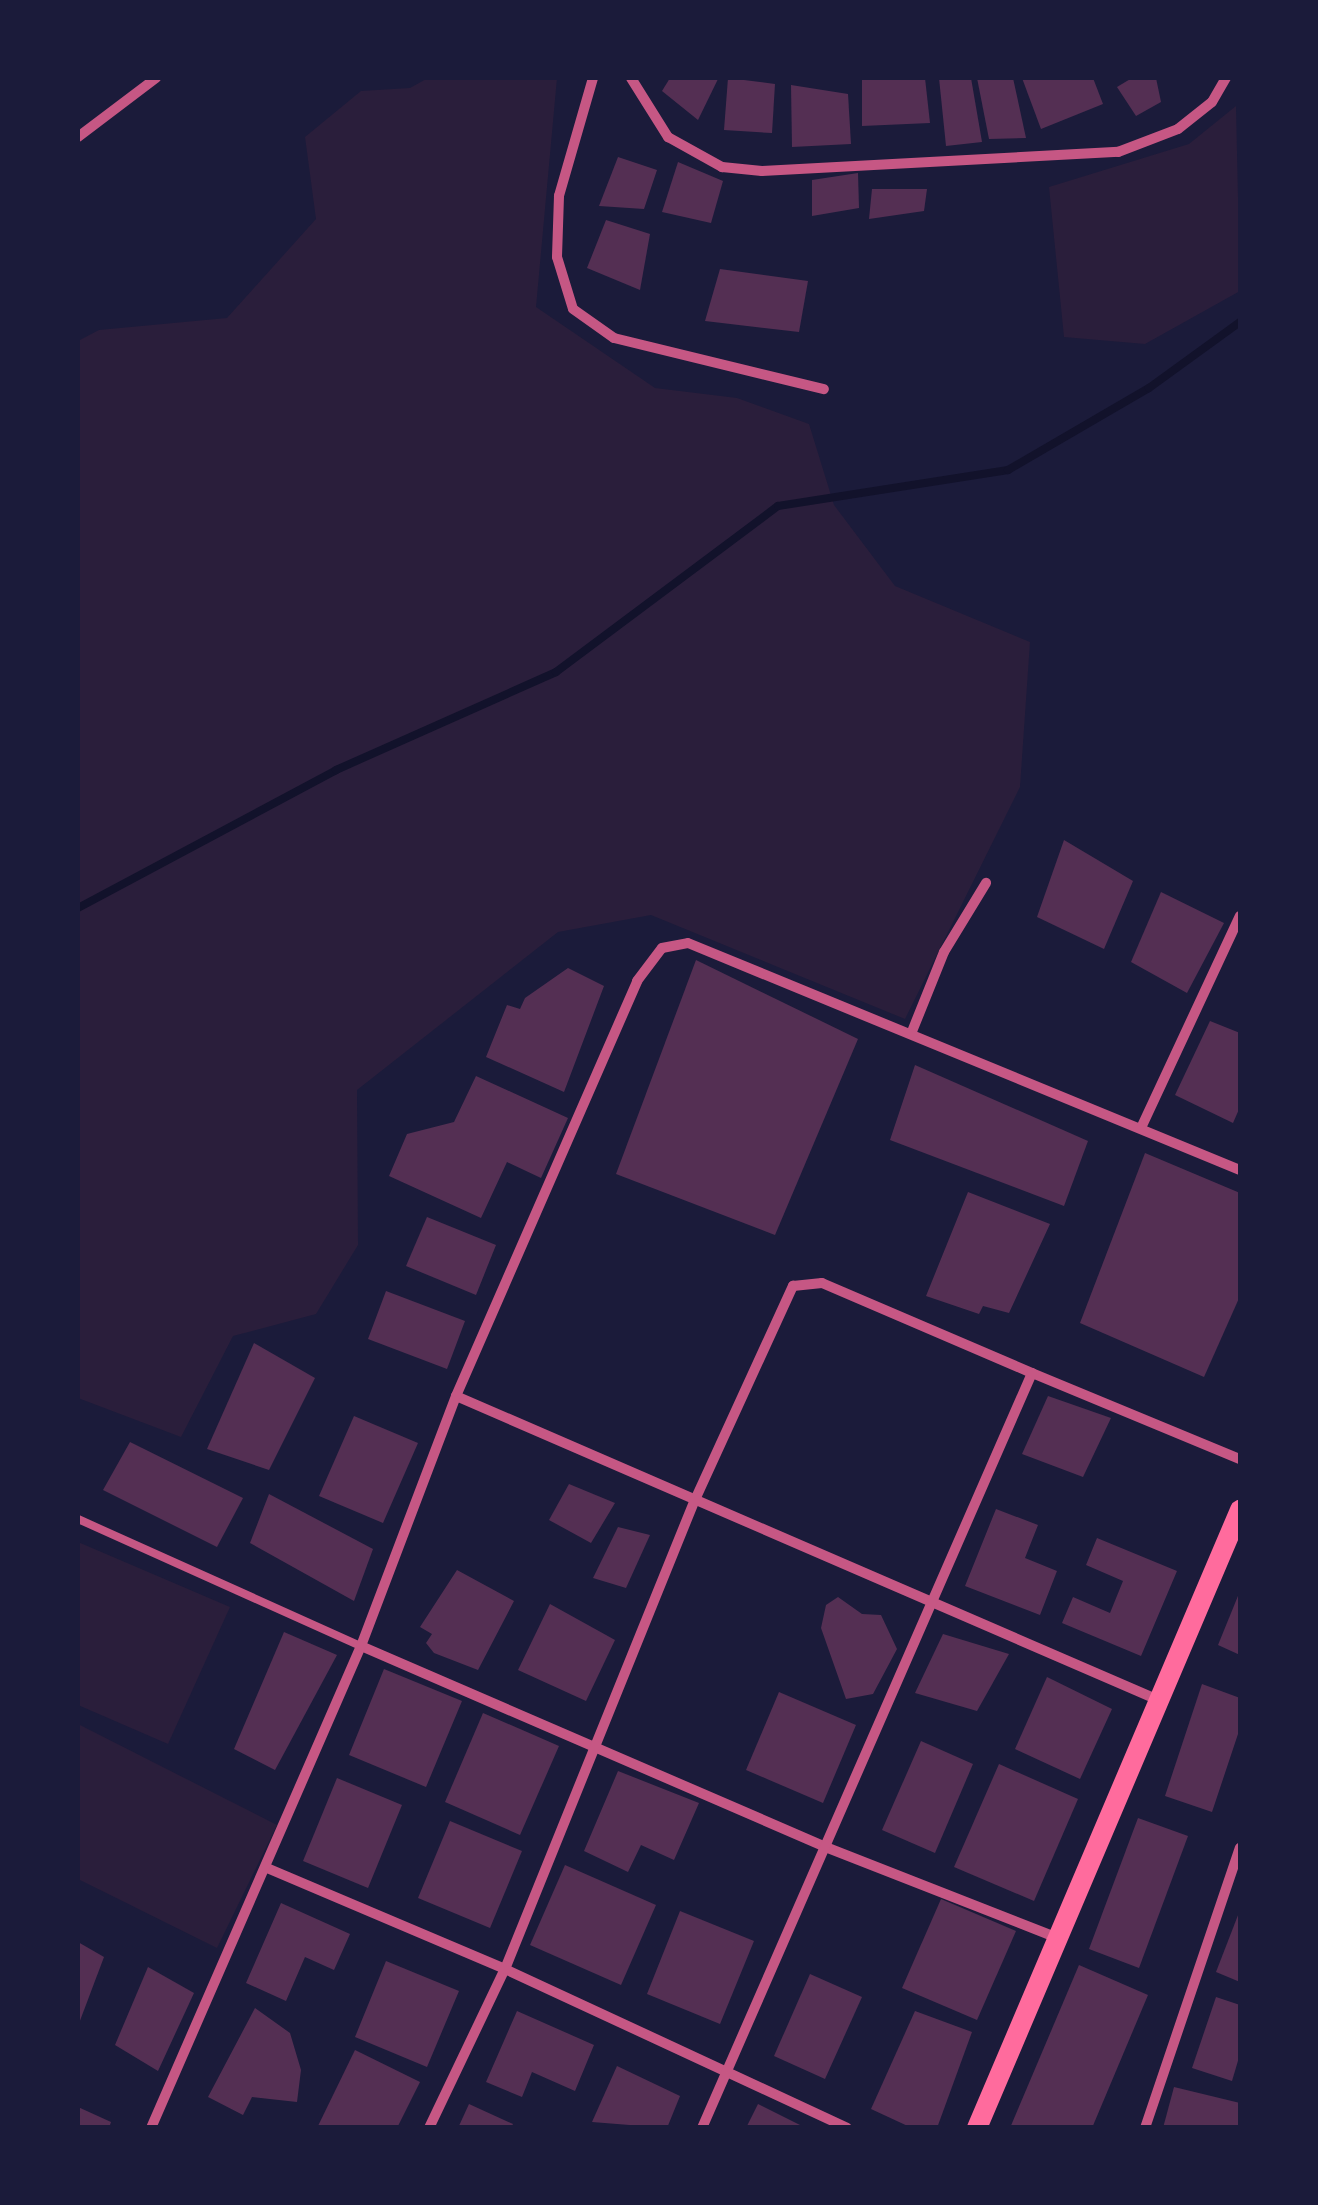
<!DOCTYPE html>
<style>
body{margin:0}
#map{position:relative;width:1318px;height:2205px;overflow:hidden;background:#1b1b3a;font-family:"Varela Round",sans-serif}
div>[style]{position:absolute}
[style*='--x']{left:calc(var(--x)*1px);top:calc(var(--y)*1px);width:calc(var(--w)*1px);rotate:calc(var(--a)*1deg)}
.green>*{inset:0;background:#2a1e3b}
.stream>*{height:8px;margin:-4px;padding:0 4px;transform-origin:4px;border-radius:4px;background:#12122b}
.building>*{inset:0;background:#542f53}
.service>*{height:8px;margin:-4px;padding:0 4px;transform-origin:4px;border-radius:4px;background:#c65784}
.minor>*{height:10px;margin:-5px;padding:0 5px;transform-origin:5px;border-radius:5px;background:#c65784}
.secondary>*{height:20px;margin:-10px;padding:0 10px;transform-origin:10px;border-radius:10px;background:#ff6b9d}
span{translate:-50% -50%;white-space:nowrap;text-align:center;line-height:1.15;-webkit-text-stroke:8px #1b1b3a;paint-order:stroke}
.frame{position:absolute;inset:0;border:80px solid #1b1b3a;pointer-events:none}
</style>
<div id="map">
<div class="green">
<i style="clip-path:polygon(428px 78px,557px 78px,536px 307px,655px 388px,737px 398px,809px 424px,834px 505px,895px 586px,1030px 642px,1020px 787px,905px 1019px,651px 915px,558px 932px,357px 1090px,358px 1245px,316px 1314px,233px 1336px,181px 1437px,78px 1398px,78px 341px,99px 330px,227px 318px,316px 219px,305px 137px,361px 91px,410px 88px)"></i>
<i style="clip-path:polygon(1236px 106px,1240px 291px,1145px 344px,1064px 337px,1049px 187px,1189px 144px)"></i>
<i style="clip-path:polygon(78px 1542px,230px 1607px,168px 1744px,78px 1705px)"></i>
<i style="clip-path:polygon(78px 1724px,277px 1825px,217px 1948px,78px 1879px)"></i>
</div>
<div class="stream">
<i style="--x:78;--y:908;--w:293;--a:-28.1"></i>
<i style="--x:336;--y:770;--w:241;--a:-24"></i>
<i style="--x:556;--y:672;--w:277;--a:-36.8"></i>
<i style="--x:778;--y:506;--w:233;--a:-8.9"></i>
<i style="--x:1008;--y:470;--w:163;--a:-30.2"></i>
<i style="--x:1149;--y:388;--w:112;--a:-36"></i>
</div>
<div class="building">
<i style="clip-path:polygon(670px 78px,718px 79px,698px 120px,662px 91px)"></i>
<i style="clip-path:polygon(728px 78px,775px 84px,772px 133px,724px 130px)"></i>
<i style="clip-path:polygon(862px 78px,925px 78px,930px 123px,862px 126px)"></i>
<i style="clip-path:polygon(939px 78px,971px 78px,982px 142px,946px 146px)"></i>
<i style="clip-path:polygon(977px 78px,1013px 78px,1026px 138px,989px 139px)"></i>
<i style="clip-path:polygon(1022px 78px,1093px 78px,1103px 104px,1041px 129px)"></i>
<i style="clip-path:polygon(1132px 78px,1156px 78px,1161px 102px,1136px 116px,1117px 87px)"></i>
<i style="clip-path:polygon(791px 85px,848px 94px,851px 144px,792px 147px)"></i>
<i style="clip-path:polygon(618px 157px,657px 170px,644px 209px,599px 206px)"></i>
<i style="clip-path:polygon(678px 162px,723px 181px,711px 223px,662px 212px)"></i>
<i style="clip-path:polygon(858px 173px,859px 208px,812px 216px,812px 180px)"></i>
<i style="clip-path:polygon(872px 189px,927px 189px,924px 211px,869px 219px)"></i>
<i style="clip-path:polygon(606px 220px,650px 234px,640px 290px,587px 268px)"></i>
<i style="clip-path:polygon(720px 269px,808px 281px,799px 332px,705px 321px)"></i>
<i style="clip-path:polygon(1064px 840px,1133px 881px,1104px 949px,1037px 917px)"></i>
<i style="clip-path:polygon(1161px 892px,1224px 923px,1187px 993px,1131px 962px)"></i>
<i style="clip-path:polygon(696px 960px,858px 1039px,775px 1235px,616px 1174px)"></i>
<i style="clip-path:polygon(568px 968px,604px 986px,564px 1092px,486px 1057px,507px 1005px,520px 1009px,525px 998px)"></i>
<i style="clip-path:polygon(1210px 1021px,1240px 1033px,1240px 1107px,1233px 1123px,1175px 1095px)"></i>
<i style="clip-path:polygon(915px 1065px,1088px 1141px,1064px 1206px,890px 1140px)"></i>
<i style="clip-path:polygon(476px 1076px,568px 1118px,541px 1178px,507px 1162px,481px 1218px,389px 1176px,407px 1134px,454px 1122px)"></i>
<i style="clip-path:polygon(1145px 1153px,1240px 1193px,1240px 1296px,1204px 1377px,1080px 1323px)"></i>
<i style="clip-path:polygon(968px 1192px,1050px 1224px,1009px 1313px,983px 1306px,979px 1314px,926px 1296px)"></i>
<i style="clip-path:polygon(427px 1217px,496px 1245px,476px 1295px,406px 1266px)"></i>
<i style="clip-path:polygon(386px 1291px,465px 1321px,447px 1369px,368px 1339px)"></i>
<i style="clip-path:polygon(254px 1343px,315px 1378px,269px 1470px,207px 1449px)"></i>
<i style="clip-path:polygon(1048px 1396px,1111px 1418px,1083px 1477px,1022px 1454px)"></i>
<i style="clip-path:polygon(354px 1416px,418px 1443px,383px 1523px,319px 1496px)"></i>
<i style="clip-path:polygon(130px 1442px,243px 1498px,217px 1547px,103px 1490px)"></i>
<i style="clip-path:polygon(569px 1484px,615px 1503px,591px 1543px,549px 1520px)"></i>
<i style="clip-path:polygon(269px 1494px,373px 1549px,354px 1601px,250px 1543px)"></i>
<i style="clip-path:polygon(996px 1509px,1038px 1525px,1025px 1558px,1057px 1571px,1040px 1615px,965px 1586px)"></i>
<i style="clip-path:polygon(618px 1527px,650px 1535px,626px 1588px,593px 1578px)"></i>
<i style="clip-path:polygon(1097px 1538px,1177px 1571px,1141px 1656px,1062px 1623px,1073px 1597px,1110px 1613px,1123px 1581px,1086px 1565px)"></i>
<i style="clip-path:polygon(457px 1570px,514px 1601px,478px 1670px,434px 1653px,426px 1643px,432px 1634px,420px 1627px)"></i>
<i style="clip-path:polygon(1240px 1591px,1240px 1655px,1218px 1645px)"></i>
<i style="clip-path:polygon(838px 1597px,862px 1614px,881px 1615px,897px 1649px,873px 1694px,846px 1699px,821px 1628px,826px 1605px)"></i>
<i style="clip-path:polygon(550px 1604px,615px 1640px,586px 1701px,518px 1670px)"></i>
<i style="clip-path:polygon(284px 1632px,337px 1655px,275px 1770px,234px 1749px)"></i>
<i style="clip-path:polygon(943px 1634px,1009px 1654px,977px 1711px,915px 1693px)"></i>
<i style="clip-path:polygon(384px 1669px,462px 1701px,426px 1787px,349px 1755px)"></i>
<i style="clip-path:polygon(1047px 1677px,1112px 1709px,1080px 1779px,1015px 1749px)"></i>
<i style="clip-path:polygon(1202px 1684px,1240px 1698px,1240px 1728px,1212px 1812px,1165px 1796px)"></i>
<i style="clip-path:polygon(779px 1692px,856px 1725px,823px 1803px,746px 1770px)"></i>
<i style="clip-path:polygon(483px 1713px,559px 1746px,520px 1835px,445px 1802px)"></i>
<i style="clip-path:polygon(921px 1741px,973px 1764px,935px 1853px,882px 1830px)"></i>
<i style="clip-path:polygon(999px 1764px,1078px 1799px,1034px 1901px,954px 1867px)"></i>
<i style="clip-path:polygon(618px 1771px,699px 1803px,674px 1860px,641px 1845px,628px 1872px,584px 1851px)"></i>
<i style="clip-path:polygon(337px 1778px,402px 1805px,368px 1888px,303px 1861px)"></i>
<i style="clip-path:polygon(1138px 1818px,1188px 1836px,1139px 1968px,1089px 1949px)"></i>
<i style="clip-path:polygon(450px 1821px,522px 1851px,490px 1928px,418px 1898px)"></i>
<i style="clip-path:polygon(565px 1865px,656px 1905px,621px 1985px,530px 1945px)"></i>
<i style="clip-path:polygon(941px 1899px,1016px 1931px,977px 2020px,902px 1988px)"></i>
<i style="clip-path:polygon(281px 1903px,350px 1934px,334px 1970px,305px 1957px,286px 2001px,246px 1983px)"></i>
<i style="clip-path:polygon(1240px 1910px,1240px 1982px,1216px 1972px)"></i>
<i style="clip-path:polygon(680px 1911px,754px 1941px,720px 2024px,647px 1994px)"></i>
<i style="clip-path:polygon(78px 1942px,104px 1957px,78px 2026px)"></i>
<i style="clip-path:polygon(386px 1961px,459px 1991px,427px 2067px,355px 2037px)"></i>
<i style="clip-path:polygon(1079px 1965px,1148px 1995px,1092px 2128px,1010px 2128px)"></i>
<i style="clip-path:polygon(148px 1967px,194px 1993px,158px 2071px,115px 2045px)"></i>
<i style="clip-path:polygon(810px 1974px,862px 1997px,825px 2079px,774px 2056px)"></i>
<i style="clip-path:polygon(1216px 1997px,1240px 2005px,1240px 2054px,1232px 2081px,1192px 2068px)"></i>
<i style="clip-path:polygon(255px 2008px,290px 2033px,301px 2070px,297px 2102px,252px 2097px,243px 2115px,208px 2097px)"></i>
<i style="clip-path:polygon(517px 2011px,594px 2045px,575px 2091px,532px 2072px,522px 2097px,486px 2082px)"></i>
<i style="clip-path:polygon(915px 2011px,972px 2032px,937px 2128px,912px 2128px,871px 2109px)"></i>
<i style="clip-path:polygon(355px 2050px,420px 2082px,397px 2128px,317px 2128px)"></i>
<i style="clip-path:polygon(617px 2066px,680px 2096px,667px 2128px,592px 2122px)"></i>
<i style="clip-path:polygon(1174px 2087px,1240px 2103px,1240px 2128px,1163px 2128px)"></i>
<i style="clip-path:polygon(469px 2104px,513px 2124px,511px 2128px,458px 2128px)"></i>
<i style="clip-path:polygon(758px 2104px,806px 2128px,746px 2128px)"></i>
<i style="clip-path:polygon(78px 2107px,111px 2122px,109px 2128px,78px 2128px)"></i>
</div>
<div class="service">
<i style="--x:78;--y:1519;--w:310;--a:24.2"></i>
</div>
<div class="minor">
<i style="--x:593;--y:78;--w:123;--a:106.1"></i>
<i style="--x:559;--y:196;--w:61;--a:91.9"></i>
<i style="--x:557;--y:257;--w:54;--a:72.9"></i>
<i style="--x:573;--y:309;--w:50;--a:35.3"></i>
<i style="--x:614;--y:338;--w:216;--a:13.7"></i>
<i style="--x:631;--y:78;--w:70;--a:57.9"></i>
<i style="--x:668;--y:137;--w:62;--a:29.1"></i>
<i style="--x:722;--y:167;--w:40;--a:5.7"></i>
<i style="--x:762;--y:171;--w:357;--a:-3.1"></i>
<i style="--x:1118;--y:152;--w:64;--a:-21"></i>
<i style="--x:1178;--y:129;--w:43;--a:-38.5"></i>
<i style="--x:1212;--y:102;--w:28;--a:-60"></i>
<i style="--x:78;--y:137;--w:98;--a:-37.1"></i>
<i style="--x:911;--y:1034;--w:88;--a:-68.1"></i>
<i style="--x:944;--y:952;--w:81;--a:-58.7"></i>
<i style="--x:1141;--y:1128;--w:234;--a:-65"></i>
<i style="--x:456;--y:1396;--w:765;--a:23.41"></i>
<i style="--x:361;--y:1646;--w:509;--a:23.39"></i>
<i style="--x:828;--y:1848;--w:244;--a:21.4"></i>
<i style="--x:267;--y:1868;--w:259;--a:23"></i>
<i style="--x:505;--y:1969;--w:377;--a:24.9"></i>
<i style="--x:151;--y:2128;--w:526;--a:-66.46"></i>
<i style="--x:361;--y:1646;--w:267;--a:-69.2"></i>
<i style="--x:456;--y:1396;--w:453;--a:-66.4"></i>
<i style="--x:637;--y:981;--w:41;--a:-52.9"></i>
<i style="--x:662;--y:948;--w:26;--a:-11"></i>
<i style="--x:688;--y:943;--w:597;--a:22.35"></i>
<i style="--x:429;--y:2128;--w:176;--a:-64.5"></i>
<i style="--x:505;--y:1969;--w:504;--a:-67.97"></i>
<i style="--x:694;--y:1502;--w:238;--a:-65.4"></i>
<i style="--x:793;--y:1286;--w:29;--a:-6"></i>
<i style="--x:822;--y:1283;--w:228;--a:23.2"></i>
<i style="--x:702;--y:2128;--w:824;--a:-66.39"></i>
<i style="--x:1032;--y:1373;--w:225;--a:22.5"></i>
<i style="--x:1145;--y:2128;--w:296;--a:-71.3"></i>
</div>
<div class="secondary">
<i style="--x:977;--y:2128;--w:672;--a:-66.95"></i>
</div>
<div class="frame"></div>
</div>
